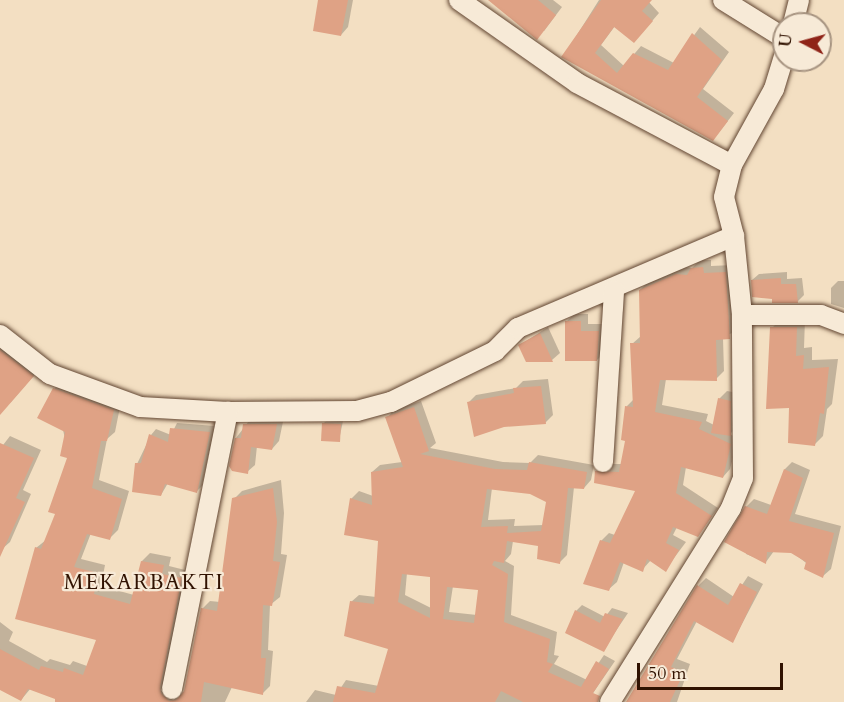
<!DOCTYPE html>
<style>
body{margin:0}
#map{position:relative;width:844px;height:702px;overflow:hidden;background:#f3dfc2;font-family:Cardo,serif}
div>[style]{position:absolute}
[style*='--x']{left:calc(var(--x)*1px);top:calc(var(--y)*1px);width:calc(var(--w)*1px);rotate:calc(var(--a)*1deg)}
.shadow>*{inset:0;background:#0003}
.building>*{inset:0;background:#dfa285}
.roads{filter:drop-shadow(0 0 2px #614531) drop-shadow(0 0 2px #614531)}
.street>*{height:20px;margin:-10px;padding:0 10px;transform-origin:10px;border-radius:10px;background:#f7ead7}
span{translate:-50% -50%;white-space:nowrap;text-align:center;line-height:1.15;-webkit-text-stroke:4.5px #f7ead7;paint-order:stroke}
.quarter-label{font-size:21px;color:#301201;letter-spacing:1.5px}
.north{position:absolute;left:772px;top:12px;width:60px;height:60px;box-sizing:border-box;background:#f7ead7;border:2px solid #a79481;border-radius:50%;rotate:276deg;font-size:16px;font-weight:700;line-height:24px;text-align:center;color:#301201}
.north::after{content:'';display:block;margin:auto;width:21px;height:27px;background:#8f2418;clip-path:polygon(50% 0,100% 100%,50% 72%,0 100%)}
.scale{position:absolute;left:637px;top:663px;width:146px;height:27px;box-sizing:border-box;border:3px solid #301201;border-top:0;padding-left:8px;font-size:18px;line-height:21px;white-space:nowrap;color:#301201;-webkit-text-stroke:4px #f7ead7;paint-order:stroke}
</style>
<div id="map">
<div class="shadow">
<i style="clip-path:polygon(320px 0,353px 0,348px 27px,341px 35px)"></i>
<i style="clip-path:polygon(490px 0,553px 0,562px 7px,544px 31px)"></i>
<i style="clip-path:polygon(599px 0,647px 0,659px 13px,641px 34px,615px 26px,601px 45px,624px 66px,641px 46px,674px 63px,700px 27px,729px 52px,703px 89px,734px 113px,713px 140px,563px 57px)"></i>
<i style="clip-path:polygon(700px 260px,711px 260px,711px 266px,733px 265px,737px 330px,723px 338px,724px 371px,716px 379px,666px 379px,662px 405px,708px 414px,706px 421px,714px 425px,719px 399px,727px 391px,738px 393px,738px 426px,730px 434px,738px 439px,730px 469px,723px 477px,686px 467px,683px 485px,718px 508px,698px 535px,677px 527px,673px 535px,686px 542px,665px 570px,651px 560px,642px 570px,624px 562px,617px 582px,609px 589px,601px 541px,609px 533px,615px 535px,637px 490px,597px 472px,605px 464px,622px 464px,627px 439px,627px 406px,634px 399px,632px 344px,641px 336px,640px 290px,648px 282px,685px 267px,692px 268px)"></i>
<i style="clip-path:polygon(787px 272px,787px 279px,802px 278px,804px 295px,797px 302px,773px 298px,752px 280px,759px 274px)"></i>
<i style="clip-path:polygon(838px 281px,844px 281px,844px 308px,831px 304px,831px 288px)"></i>
<i style="clip-path:polygon(574px 314px,588px 314px,588px 324px,606px 324px,605px 352px,597px 360px,566px 322px)"></i>
<i style="clip-path:polygon(781px 319px,805px 319px,804px 348px,812px 347px,812px 360px,838px 359px,832px 404px,827px 409px,823px 436px,814px 445px,791px 406px,772px 328px)"></i>
<i style="clip-path:polygon(548px 327px,560px 353px,552px 360px,527px 360px,520px 345px)"></i>
<i style="clip-path:polygon(0 335px,41px 367px,11px 402px,0 409px)"></i>
<i style="clip-path:polygon(548px 379px,553px 415px,545px 423px,468px 403px,476px 395px,516px 388px,523px 381px)"></i>
<i style="clip-path:polygon(62px 381px,121px 402px,115px 432px,107px 439px,99px 480px,129px 491px,118px 530px,110px 538px,91px 533px,81px 559px,105px 565px,101px 586px,134px 595px,142px 561px,150px 553px,171px 557px,169px 566px,189px 571px,172px 691px,185px 693px,202px 609px,210px 601px,220px 602px,234px 499px,242px 491px,281px 480px,284px 513px,281px 554px,287px 555px,280px 597px,270px 605px,268px 650px,273px 651px,270px 686px,262px 694px,232px 687px,225px 702px,67px 702px,31px 688px,21px 700px,0 689px,0 622px,13px 632px,9px 641px,47px 662px,50px 659px,70px 665px,73px 661px,87px 666px,98px 639px,36px 548px,46px 540px,57px 513px,69px 457px,54px 389px)"></i>
<i style="clip-path:polygon(evenodd,421px 401px,436px 443px,430px 448px,503px 462px,530px 463px,538px 455px,594px 465px,591px 480px,584px 488px,574px 487px,567px 555px,560px 562px,539px 544px,513px 541px,511px 554px,505px 561px,514px 566px,511px 615px,557px 632px,554px 655px,559px 656px,554px 664px,587px 680px,604px 655px,615px 661px,587px 702px,306px 702px,315px 690px,336px 695px,346px 680px,379px 686px,390px 648px,351px 602px,359px 595px,376px 597px,380px 539px,351px 499px,359px 491px,373px 496px,372px 472px,380px 465px,402px 462px,387px 418px,394px 410px,421px 401px,492px 488px,530px 493px,548px 501px,544px 525px,514px 526px,515px 519px,488px 520px,492px 488px,421px 401px,407px 573px,432px 576px,431px 608px,405px 595px,407px 573px,421px 401px,453px 586px,479px 589px,477px 615px,449px 612px,453px 586px)"></i>
<i style="clip-path:polygon(252px 417px,284px 417px,279px 441px,272px 449px,257px 446px,255px 465px,247px 472px,236px 438px)"></i>
<i style="clip-path:polygon(327px 420px,343px 421px,339px 440px,323px 424px)"></i>
<i style="clip-path:polygon(177px 423px,215px 426px,202px 486px,197px 491px,168px 483px,161px 495px,137px 464px,151px 435px,156px 429px,171px 435px)"></i>
<i style="clip-path:polygon(10px 436px,41px 450px,23px 490px,31px 494px,10px 542px,2px 549px,0 449px)"></i>
<i style="clip-path:polygon(792px 462px,810px 470px,795px 514px,841px 526px,831px 569px,823px 576px,792px 552px,774px 551px,766px 562px,746px 554px,746px 507px,754px 499px,771px 505px,785px 469px)"></i>
<i style="clip-path:polygon(748px 576px,763px 584px,733px 641px,697px 621px,677px 659px,690px 664px,677px 702px,628px 702px,699px 585px,706px 578px,734px 597px)"></i>
<i style="clip-path:polygon(582px 605px,605px 617px,612px 608px,628px 613px,603px 650px,576px 611px)"></i>
</div>
<div class="building">
<i style="clip-path:polygon(318px 0,348px 0,341px 36px,313px 31px)"></i>
<i style="clip-path:polygon(488px 0,538px 0,556px 15px,537px 40px)"></i>
<i style="clip-path:polygon(601px 0,652px 0,642px 11px,653px 21px,634px 43px,614px 27px,595px 53px,617px 73px,633px 53px,668px 70px,692px 33px,722px 60px,697px 97px,728px 121px,713px 141px,561px 57px)"></i>
<i style="clip-path:polygon(703px 267px,704px 273px,726px 272px,730px 339px,716px 340px,717px 381px,660px 380px,655px 412px,702px 422px,699px 429px,731px 444px,723px 478px,681px 467px,676px 493px,712px 516px,698px 537px,673px 527px,666px 543px,679px 550px,666px 572px,647px 559px,643px 572px,620px 562px,609px 591px,583px 584px,600px 540px,610px 543px,635px 491px,594px 483px,595px 471px,619px 472px,625px 441px,621px 440px,625px 406px,633px 407px,630px 343px,640px 343px,639px 290px,676px 274px,687px 275px,691px 268px)"></i>
<i style="clip-path:polygon(781px 278px,781px 284px,796px 284px,798px 303px,772px 303px,772px 299px,752px 297px,751px 280px)"></i>
<i style="clip-path:polygon(565px 321px,581px 321px,581px 331px,599px 331px,597px 361px,565px 361px)"></i>
<i style="clip-path:polygon(770px 327px,797px 327px,796px 356px,804px 355px,803px 369px,829px 367px,824px 414px,820px 413px,815px 446px,788px 443px,789px 408px,766px 409px)"></i>
<i style="clip-path:polygon(540px 333px,553px 362px,526px 362px,518px 345px)"></i>
<i style="clip-path:polygon(0 350px,34px 376px,0 415px)"></i>
<i style="clip-path:polygon(541px 386px,546px 424px,504px 427px,474px 437px,467px 402px,514px 393px,513px 388px)"></i>
<i style="clip-path:polygon(53px 388px,114px 410px,107px 441px,101px 441px,92px 488px,122px 499px,110px 540px,87px 534px,74px 567px,98px 573px,94px 594px,130px 604px,141px 561px,164px 565px,162px 574px,182px 578px,160px 687px,161px 693px,169px 701px,176px 700px,184px 691px,201px 608px,217px 611px,232px 498px,273px 488px,277px 522px,273px 561px,280px 562px,272px 606px,263px 605px,261px 658px,266px 658px,263px 695px,204px 682px,201px 702px,55px 702px,55px 699px,28px 689px,21px 701px,0 690px,0 649px,39px 670px,41px 666px,63px 672px,64px 668px,83px 675px,96px 640px,15px 619px,35px 547px,41px 549px,55px 514px,48px 512px,67px 458px,60px 456px,65px 432px,37px 418px)"></i>
<i style="clip-path:polygon(718px 398px,731px 401px,731px 436px,711px 433px)"></i>
<i style="clip-path:polygon(evenodd,414px 407px,429px 451px,420px 454px,495px 469px,527px 470px,529px 462px,587px 472px,584px 489px,568px 488px,560px 564px,537px 559px,538px 546px,507px 541px,504px 563px,494px 561px,492px 565px,508px 574px,504px 622px,550px 639px,547px 662px,553px 664px,548px 672px,581px 687px,596px 661px,609px 669px,593px 693px,600px 696px,598px 702px,523px 702px,501px 691px,495px 702px,333px 702px,337px 686px,375px 693px,388px 649px,344px 636px,350px 601px,374px 604px,378px 541px,344px 535px,350px 498px,372px 505px,371px 472px,403px 467px,385px 417px,414px 407px,487px 489px,530px 494px,546px 502px,541px 531px,507px 533px,508px 526px,481px 527px,487px 489px,414px 407px,402px 574px,430px 577px,430px 618px,398px 602px,402px 574px,414px 407px,447px 587px,478px 590px,474px 623px,443px 619px,447px 587px)"></i>
<i style="clip-path:polygon(322px 423px,341px 424px,340px 442px,321px 441px)"></i>
<i style="clip-path:polygon(243px 424px,277px 424px,272px 450px,251px 447px,248px 474px,232px 471px,229px 466px,235px 438px,241px 438px)"></i>
<i style="clip-path:polygon(170px 428px,210px 432px,197px 493px,165px 484px,161px 496px,132px 492px,135px 463px,141px 463px,149px 434px,168px 442px)"></i>
<i style="clip-path:polygon(0 443px,34px 458px,16px 498px,25px 502px,0 557px)"></i>
<i style="clip-path:polygon(784px 469px,803px 478px,789px 521px,834px 533px,823px 578px,804px 569px,806px 562px,791px 553px,767px 552px,766px 564px,724px 542px,745px 506px,767px 514px)"></i>
<i style="clip-path:polygon(740px 583px,757px 592px,733px 643px,694px 621px,671px 667px,684px 672px,670px 702px,626px 702px,697px 585px,728px 605px)"></i>
<i style="clip-path:polygon(575px 610px,600px 623px,605px 613px,623px 619px,604px 652px,565px 633px)"></i>
</div>
<div class="roads">
<div class="street">
<i style="--x:459;--y:0;--w:144;--a:35.1"></i>
<i style="--x:577;--y:83;--w:175;--a:27.9"></i>
<i style="--x:723;--y:0;--w:72;--a:31.9"></i>
<i style="--x:793;--y:24;--w:25;--a:-76"></i>
<i style="--x:742;--y:315;--w:79;--a:0"></i>
<i style="--x:821;--y:315;--w:25;--a:21"></i>
<i style="--x:0;--y:335;--w:63;--a:38"></i>
<i style="--x:50;--y:374;--w:96;--a:20.1"></i>
<i style="--x:140;--y:407;--w:88;--a:3.3"></i>
<i style="--x:228;--y:412;--w:129;--a:-0.4"></i>
<i style="--x:357;--y:411;--w:35;--a:-15"></i>
<i style="--x:391;--y:402;--w:116;--a:-26.1"></i>
<i style="--x:495;--y:351;--w:33;--a:-45"></i>
<i style="--x:518;--y:328;--w:235;--a:-23.1"></i>
<i style="--x:603;--y:462;--w:172;--a:-86.3"></i>
<i style="--x:172;--y:689;--w:283;--a:-78.6"></i>
<i style="--x:610;--y:702;--w:229;--a:-58"></i>
<i style="--x:731;--y:508;--w:32;--a:-68"></i>
<i style="--x:743;--y:478;--w:163;--a:-90.4"></i>
<i style="--x:742;--y:315;--w:79;--a:-95.8"></i>
<i style="--x:734;--y:236;--w:40;--a:-104.4"></i>
<i style="--x:724;--y:197;--w:33;--a:-76"></i>
<i style="--x:732;--y:165;--w:87;--a:-61.1"></i>
<i style="--x:774;--y:89;--w:34;--a:-73"></i>
</div>
</div>
<div class="quarter-label">
<span style="left:144px;top:583px">MEKARBAKTI</span>
</div>
<div class="north">U</div>
<div class="scale">50 m</div>
</div>
